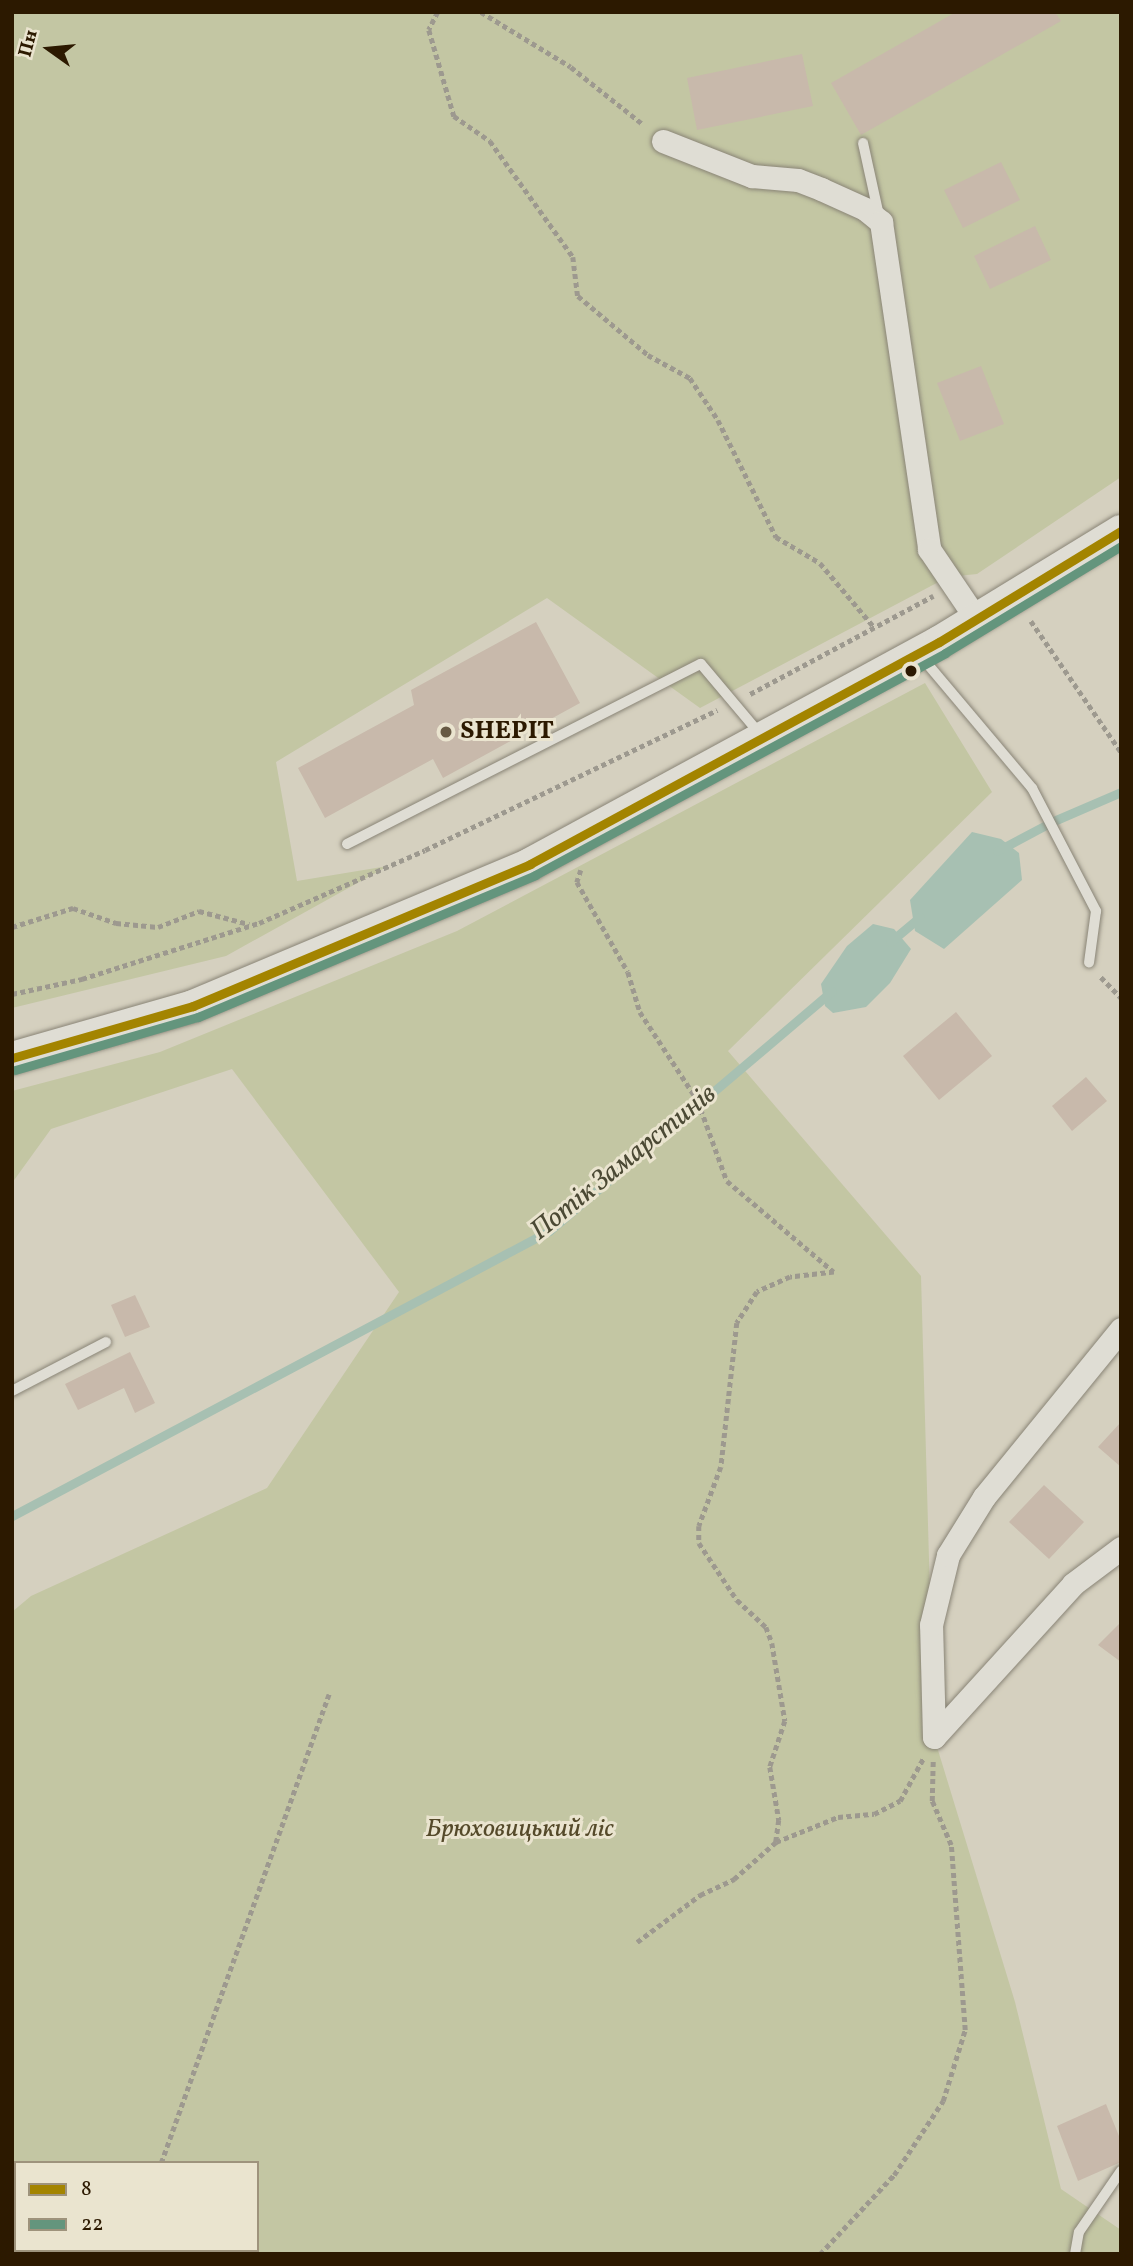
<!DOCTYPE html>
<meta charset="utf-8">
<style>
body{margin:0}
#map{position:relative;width:1133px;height:2266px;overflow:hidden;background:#d5d0bf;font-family:Vollkorn,serif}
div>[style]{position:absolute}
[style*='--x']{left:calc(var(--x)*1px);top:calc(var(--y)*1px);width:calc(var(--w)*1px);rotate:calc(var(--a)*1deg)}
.green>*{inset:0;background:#c3c6a3}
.water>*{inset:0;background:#a7c0b2}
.stream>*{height:9px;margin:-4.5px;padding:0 4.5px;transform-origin:4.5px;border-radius:4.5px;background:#a7c0b2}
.building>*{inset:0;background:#c8b9ab}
.path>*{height:4.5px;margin-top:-2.25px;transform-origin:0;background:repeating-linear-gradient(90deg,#9d998f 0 5px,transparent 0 8.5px)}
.roads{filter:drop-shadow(0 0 2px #898476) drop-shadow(0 0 2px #898476)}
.service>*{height:10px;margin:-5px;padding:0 5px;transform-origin:5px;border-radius:5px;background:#dfddd4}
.minor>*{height:23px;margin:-11.5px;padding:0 11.5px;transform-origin:11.5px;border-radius:11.5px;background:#dfddd4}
.secondary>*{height:32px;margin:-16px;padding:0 16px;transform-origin:16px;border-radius:16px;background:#dfddd4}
.bus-1>*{height:9px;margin:-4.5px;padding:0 4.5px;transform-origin:4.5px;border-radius:4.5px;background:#a38400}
.bus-2>*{height:9px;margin:-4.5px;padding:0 4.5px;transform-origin:4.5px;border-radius:4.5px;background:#64957d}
.dots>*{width:19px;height:19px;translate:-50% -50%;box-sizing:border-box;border:4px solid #eae4cf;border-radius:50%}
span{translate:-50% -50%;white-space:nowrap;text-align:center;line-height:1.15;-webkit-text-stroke:6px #eae4cf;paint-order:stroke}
.poi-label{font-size:26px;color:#2c1900;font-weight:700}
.left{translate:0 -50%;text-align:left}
.park-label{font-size:26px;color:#554a2a;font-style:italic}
.water-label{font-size:28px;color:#4b4934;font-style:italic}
.frame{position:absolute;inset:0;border:14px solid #2c1900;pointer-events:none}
.legend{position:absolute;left:14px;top:2161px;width:245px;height:91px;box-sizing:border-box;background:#eae4cf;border:2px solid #9e937c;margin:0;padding:9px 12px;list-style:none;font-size:21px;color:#2c1900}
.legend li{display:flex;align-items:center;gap:14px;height:35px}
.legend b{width:35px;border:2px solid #9e937c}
.north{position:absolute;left:14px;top:14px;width:70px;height:70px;-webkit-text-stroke:5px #eae4cf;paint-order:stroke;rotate:285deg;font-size:19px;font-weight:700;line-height:28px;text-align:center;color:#2c1900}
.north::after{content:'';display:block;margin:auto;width:24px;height:32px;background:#2c1900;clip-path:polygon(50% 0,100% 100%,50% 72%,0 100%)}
</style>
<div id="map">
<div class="green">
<i style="clip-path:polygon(12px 12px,1121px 12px,1121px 477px,977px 574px,948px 577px,700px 708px,547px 598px,276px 762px,297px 881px,388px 866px,226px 956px,12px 1008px)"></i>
<i style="clip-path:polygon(evenodd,925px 683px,992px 792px,728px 1051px,921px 1276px,934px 1737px,1015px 2002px,1061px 2189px,1121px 2230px,1121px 2254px,12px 2254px,12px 1612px,31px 1596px,267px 1488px,399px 1292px,232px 1069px,51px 1129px,12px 1183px,12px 1091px,160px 1052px,457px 931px,925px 683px,16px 2163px,257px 2163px,257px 2250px,16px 2250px,16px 2163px)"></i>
</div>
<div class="water">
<i style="clip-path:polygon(972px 832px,1001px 839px,1019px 853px,1022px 880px,944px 949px,915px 931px,910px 900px)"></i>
<i style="clip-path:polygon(873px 924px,894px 929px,911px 949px,890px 983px,866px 1007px,833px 1013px,825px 1006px,821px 984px,847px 946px)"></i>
</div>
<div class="stream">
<i style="--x:1056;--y:820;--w:71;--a:-23.3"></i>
<i style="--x:997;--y:851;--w:53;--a:-28"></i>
<i style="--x:890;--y:942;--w:39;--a:-40"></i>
<i style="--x:12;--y:1516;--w:608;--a:-27.96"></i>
<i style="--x:549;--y:1231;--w:371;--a:-40.3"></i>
</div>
<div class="building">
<i style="clip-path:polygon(956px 12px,1055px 12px,1061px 21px,861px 135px,831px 83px)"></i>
<i style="clip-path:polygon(802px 54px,813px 106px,697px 130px,687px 78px)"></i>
<i style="clip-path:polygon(1001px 162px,1020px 200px,963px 228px,944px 190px)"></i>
<i style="clip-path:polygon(1035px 226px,1051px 260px,990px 289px,974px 256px)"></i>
<i style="clip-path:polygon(981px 366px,1004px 424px,960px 441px,937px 383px)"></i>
<i style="clip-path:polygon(536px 622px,580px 703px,443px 778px,433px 759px,325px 818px,298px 768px,414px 705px,411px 690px)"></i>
<i style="clip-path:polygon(956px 1012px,992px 1056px,939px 1100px,903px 1056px)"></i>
<i style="clip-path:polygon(1086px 1077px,1107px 1101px,1072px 1131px,1052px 1106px)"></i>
<i style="clip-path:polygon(135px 1295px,150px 1327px,125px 1337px,111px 1305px)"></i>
<i style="clip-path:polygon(130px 1352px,155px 1403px,135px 1413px,124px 1388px,78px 1410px,65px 1384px)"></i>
<i style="clip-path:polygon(1121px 1422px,1121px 1467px,1098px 1447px)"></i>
<i style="clip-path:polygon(1044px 1485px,1084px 1522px,1049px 1559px,1009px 1522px)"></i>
<i style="clip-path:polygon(1121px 1622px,1121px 1662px,1098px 1645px)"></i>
<i style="clip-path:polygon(1106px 2104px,1121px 2141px,1121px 2162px,1078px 2181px,1057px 2126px)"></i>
</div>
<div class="path">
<i style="--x:438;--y:12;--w:20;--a:117"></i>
<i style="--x:429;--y:30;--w:90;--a:73.8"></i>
<i style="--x:454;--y:116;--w:44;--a:34.8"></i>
<i style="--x:490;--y:141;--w:143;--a:54.4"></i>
<i style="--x:573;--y:257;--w:39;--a:83"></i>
<i style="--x:578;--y:296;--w:92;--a:40.1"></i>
<i style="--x:648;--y:355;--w:48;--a:28.7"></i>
<i style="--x:690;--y:378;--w:50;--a:56.3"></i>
<i style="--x:718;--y:420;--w:131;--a:63.6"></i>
<i style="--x:776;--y:537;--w:51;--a:30.6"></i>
<i style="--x:820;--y:563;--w:84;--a:49.8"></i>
<i style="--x:481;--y:12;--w:105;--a:31.4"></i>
<i style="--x:571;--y:67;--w:93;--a:38.5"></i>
<i style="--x:1031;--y:621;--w:159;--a:55.5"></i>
<i style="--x:750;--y:694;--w:208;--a:-28.2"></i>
<i style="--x:581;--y:870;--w:13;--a:108"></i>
<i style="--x:577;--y:882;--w:103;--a:60.5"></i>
<i style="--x:628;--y:972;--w:42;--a:73.3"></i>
<i style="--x:640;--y:1012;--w:106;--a:56.9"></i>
<i style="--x:698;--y:1101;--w:85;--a:70.1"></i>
<i style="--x:727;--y:1181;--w:140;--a:40.4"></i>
<i style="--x:834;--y:1272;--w:44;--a:173.5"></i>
<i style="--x:790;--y:1277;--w:36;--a:156"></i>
<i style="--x:757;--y:1292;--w:37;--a:123"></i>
<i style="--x:737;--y:1323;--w:145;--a:96.3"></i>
<i style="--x:721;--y:1467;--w:63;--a:110.4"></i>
<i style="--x:699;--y:1526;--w:17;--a:90"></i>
<i style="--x:699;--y:1543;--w:69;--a:56.3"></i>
<i style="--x:737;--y:1600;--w:40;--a:43"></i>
<i style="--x:766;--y:1627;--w:17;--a:69"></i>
<i style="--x:772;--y:1643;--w:79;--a:80.5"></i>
<i style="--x:785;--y:1721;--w:48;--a:108.1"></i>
<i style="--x:770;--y:1767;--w:54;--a:80.4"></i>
<i style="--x:779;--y:1820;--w:22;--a:98"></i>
<i style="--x:776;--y:1842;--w:67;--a:-22"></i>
<i style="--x:838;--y:1817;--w:36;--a:-5"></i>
<i style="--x:874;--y:1814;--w:29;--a:-27"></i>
<i style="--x:900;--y:1801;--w:50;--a:-61.4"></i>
<i style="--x:12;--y:927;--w:64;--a:-17.3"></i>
<i style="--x:73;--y:908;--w:46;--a:19.2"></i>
<i style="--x:116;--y:923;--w:42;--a:5.4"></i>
<i style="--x:158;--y:927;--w:44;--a:-21.3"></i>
<i style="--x:199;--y:911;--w:52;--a:14.6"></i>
<i style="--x:1101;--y:977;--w:29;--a:46"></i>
<i style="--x:12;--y:994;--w:72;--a:-12.1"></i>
<i style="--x:82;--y:979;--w:186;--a:-17.6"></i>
<i style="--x:259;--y:923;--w:181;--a:-23.7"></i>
<i style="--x:425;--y:850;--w:324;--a:-25.6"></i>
<i style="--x:637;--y:1942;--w:79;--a:-36.7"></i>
<i style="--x:700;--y:1895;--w:38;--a:-25"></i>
<i style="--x:734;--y:1879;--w:56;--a:-41.4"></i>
<i style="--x:161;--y:2163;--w:498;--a:-70.3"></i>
<i style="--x:129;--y:2254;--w:4;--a:-76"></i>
<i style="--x:820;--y:2254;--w:108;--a:-46.9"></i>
<i style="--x:894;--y:2175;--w:89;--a:-56.5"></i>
<i style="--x:943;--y:2101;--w:74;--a:-72.8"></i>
<i style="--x:965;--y:2030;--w:186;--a:-94.3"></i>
<i style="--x:951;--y:1845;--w:48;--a:-113.4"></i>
<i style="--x:932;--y:1801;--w:41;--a:-88.6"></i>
</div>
<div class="roads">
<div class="service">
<i style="--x:863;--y:143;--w:75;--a:77.6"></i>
<i style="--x:920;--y:655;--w:174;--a:49.9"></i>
<i style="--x:1032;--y:788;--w:139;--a:62.5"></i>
<i style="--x:1096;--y:911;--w:52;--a:97.7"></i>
<i style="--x:347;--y:844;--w:397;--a:-27"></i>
<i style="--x:701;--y:664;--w:92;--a:49.9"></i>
<i style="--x:12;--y:1391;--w:106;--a:-27.5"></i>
<i style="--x:1075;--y:2254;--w:22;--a:-80"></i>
<i style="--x:1079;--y:2232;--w:74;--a:-55.5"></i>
</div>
<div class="minor">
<i style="--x:663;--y:141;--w:96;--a:21.5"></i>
<i style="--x:752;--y:176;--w:46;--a:5"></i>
<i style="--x:798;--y:180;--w:25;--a:21"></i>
<i style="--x:821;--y:189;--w:48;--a:24.4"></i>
<i style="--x:865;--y:209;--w:21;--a:39"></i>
<i style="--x:881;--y:222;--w:331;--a:81.6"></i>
<i style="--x:929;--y:549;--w:86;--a:55.9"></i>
<i style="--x:934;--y:1737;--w:112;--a:-91.5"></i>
<i style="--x:931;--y:1625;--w:72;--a:-76.3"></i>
<i style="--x:948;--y:1555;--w:68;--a:-58.2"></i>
<i style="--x:984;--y:1497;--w:217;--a:-50.8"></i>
<i style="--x:934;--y:1737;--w:207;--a:-47.7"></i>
<i style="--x:1073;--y:1584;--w:60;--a:-36.9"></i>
</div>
<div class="secondary">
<i style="--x:12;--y:1058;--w:188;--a:-16"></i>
<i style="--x:193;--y:1006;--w:366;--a:-22.8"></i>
<i style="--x:530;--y:864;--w:465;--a:-28.5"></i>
<i style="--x:939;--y:642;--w:213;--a:-31.4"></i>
</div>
</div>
<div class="bus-1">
<i style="--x:12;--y:1058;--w:188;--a:-16"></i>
<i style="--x:193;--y:1006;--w:366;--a:-22.8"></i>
<i style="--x:530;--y:864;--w:465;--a:-28.5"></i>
<i style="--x:939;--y:642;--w:213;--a:-31.4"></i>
</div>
<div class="bus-2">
<i style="--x:15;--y:1070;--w:191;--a:-16.2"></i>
<i style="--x:198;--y:1017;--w:366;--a:-22.8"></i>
<i style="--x:535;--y:875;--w:466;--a:-28.4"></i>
<i style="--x:945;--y:653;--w:206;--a:-31.3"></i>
</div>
<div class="dots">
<i style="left:911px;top:671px;background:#2c1900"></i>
<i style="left:446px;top:732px;background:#675943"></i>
</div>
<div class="poi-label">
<span class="left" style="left:460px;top:732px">SHEPIT</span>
</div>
<div class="park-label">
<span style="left:520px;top:1830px">Брюховицький ліс</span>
</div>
<div class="water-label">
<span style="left:624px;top:1163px;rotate:-39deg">Потік Замарстинів</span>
</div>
<div class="frame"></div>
<ul class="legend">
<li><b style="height:9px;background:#a38400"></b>8</li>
<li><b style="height:9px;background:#64957d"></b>22</li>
</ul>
<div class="north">Пн</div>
</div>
